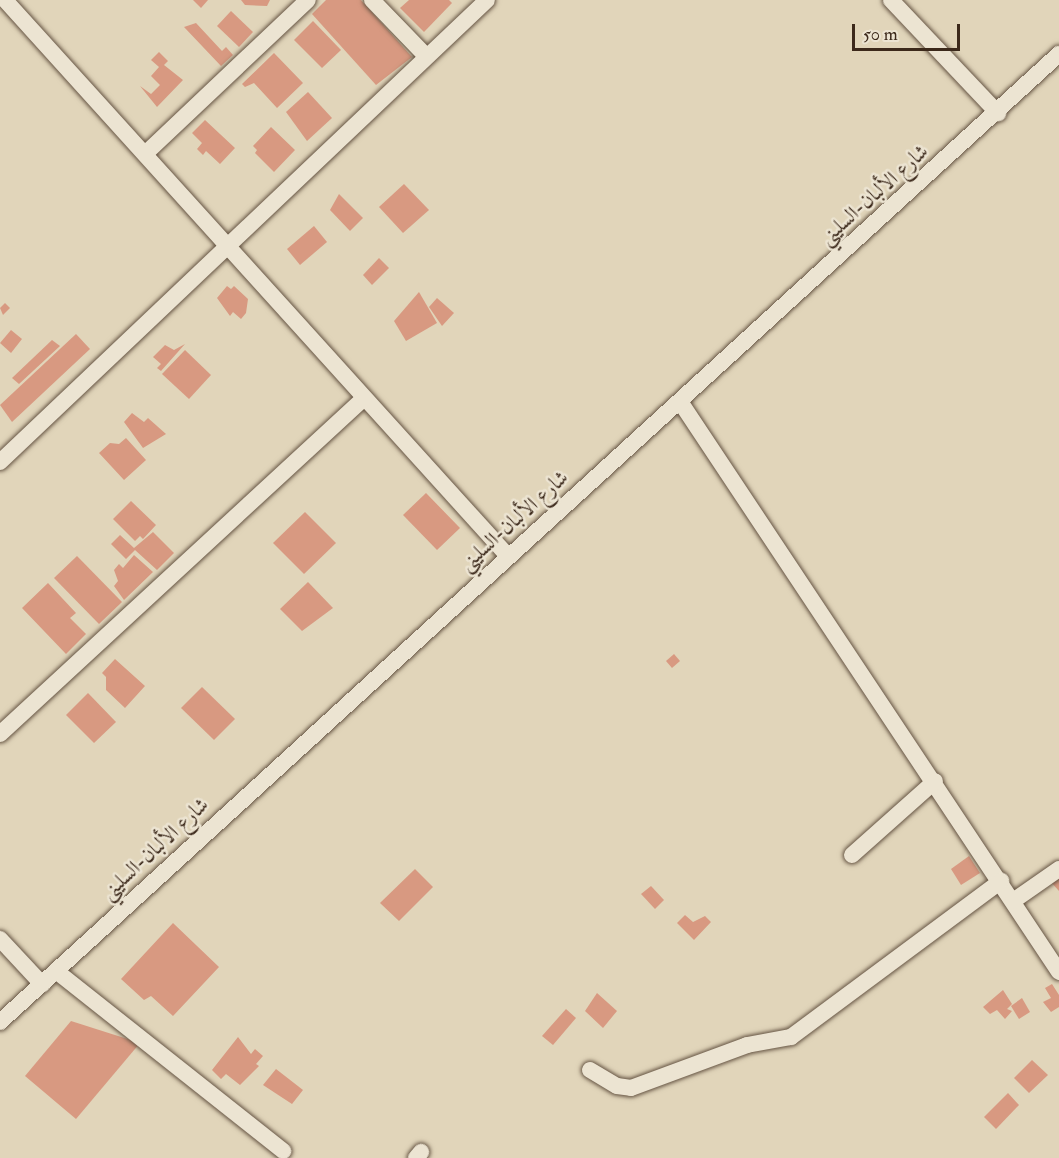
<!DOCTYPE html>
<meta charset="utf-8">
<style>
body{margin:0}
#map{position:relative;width:1059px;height:1158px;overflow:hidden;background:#e1d5ba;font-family:"IM FELL Double Pica",Amiri,serif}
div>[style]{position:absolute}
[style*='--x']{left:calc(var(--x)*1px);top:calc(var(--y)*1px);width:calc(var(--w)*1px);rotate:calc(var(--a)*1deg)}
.building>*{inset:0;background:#d89981}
.roads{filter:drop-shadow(0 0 2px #655443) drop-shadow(0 0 2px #655443)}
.minor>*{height:16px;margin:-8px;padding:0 8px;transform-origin:8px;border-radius:8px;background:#ece4d2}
span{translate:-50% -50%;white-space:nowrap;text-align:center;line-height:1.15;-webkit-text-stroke:5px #ece4d2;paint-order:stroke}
.street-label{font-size:21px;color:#3c291b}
.scale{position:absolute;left:852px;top:24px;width:108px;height:27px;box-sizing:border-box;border:3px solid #3c291b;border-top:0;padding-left:8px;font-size:18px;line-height:21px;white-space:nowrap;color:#3c291b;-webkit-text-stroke:4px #ece4d2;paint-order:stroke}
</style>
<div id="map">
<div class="building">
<i style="clip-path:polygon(193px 0,208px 0,201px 8px)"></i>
<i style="clip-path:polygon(241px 0,270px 0,267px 6px,245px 5px)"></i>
<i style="clip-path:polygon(326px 0,361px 0,412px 57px,376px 85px,312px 14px)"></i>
<i style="clip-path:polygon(409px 0,449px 0,452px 3px,424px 32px,400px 8px)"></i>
<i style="clip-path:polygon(231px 11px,253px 32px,239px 47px,217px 26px)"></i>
<i style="clip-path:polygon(313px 21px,341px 50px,322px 68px,294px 40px)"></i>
<i style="clip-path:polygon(196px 23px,222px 51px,226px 47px,233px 55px,221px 66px,184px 27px)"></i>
<i style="clip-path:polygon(159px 52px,168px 61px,164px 65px,183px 80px,157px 107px,140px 86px,151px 94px,160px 85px,151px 76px,159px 67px,151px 60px)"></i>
<i style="clip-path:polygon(274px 53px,303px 83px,277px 108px,254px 83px,245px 87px,242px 84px)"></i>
<i style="clip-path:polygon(308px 92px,332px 118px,307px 141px,286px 112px)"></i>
<i style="clip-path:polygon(205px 120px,235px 148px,220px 164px,206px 151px,203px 155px,197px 149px,202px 143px,192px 133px)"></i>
<i style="clip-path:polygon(271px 127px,295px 150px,274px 172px,255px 153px,257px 150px,253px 146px)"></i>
<i style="clip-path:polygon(404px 184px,429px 210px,403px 233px,379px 207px)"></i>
<i style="clip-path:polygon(339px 194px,363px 218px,350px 231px,330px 210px)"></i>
<i style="clip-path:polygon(314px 226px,327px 242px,300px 265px,287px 249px)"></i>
<i style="clip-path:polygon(379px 258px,389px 268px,372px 285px,363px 275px)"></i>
<i style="clip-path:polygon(227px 286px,231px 289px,234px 286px,248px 299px,246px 313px,241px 319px,233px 312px,230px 316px,217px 298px)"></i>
<i style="clip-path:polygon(419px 292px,437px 323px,406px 341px,394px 321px)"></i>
<i style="clip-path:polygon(437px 298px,454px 313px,442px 326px,429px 307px)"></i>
<i style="clip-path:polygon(5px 303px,10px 308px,3px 315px,0 308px)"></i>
<i style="clip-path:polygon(11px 330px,22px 339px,11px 353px,0 343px)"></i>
<i style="clip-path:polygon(76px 334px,90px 349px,12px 422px,0 405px)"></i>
<i style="clip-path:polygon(52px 340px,60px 346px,19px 384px,12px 378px)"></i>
<i style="clip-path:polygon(185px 344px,161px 371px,157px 368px,161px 364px,153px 357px,165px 345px,174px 350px)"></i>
<i style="clip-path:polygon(185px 350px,211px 375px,189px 399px,162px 374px)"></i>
<i style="clip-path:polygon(132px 413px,144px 422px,148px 418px,166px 434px,143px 448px,124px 422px)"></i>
<i style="clip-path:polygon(126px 438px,146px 460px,124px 480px,99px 453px,110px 443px,119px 444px)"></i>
<i style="clip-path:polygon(426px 493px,460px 528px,437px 550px,403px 515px)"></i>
<i style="clip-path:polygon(131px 501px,156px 525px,143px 539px,140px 536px,135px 541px,113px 519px)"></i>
<i style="clip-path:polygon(305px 512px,336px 543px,304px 574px,273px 543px)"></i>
<i style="clip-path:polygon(153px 532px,174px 553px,157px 570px,135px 550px,126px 559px,111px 544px,120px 535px,134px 548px)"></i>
<i style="clip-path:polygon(134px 555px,153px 572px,124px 600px,114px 586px,118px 581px,114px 570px,119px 564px,123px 568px)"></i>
<i style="clip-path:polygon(77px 556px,122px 602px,99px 624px,54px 578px)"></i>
<i style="clip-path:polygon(308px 582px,333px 608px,302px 631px,280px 609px)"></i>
<i style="clip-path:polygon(48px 583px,76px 613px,70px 618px,86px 634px,66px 654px,22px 608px)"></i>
<i style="clip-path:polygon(674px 654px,680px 661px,672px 668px,666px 661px)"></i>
<i style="clip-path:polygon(115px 659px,145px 686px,125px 708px,106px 690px,106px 677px,102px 673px)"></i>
<i style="clip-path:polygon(202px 687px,235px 719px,214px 740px,181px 708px)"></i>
<i style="clip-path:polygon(88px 693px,116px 722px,94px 743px,66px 715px)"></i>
<i style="clip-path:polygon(969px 856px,980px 873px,961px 885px,951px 869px)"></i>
<i style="clip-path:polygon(415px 869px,433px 887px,399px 921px,380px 903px)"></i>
<i style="clip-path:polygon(1059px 874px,1059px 891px,1050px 881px)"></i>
<i style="clip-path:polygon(651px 886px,664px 900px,655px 909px,641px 894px)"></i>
<i style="clip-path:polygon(685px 915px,693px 922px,705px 916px,711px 922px,694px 940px,677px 923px)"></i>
<i style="clip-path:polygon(173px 923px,219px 967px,173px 1016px,151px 996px,144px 1000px,121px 979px)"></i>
<i style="clip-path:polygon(1052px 984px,1059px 995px,1059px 1007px,1051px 1012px,1043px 1002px,1051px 998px,1045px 988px)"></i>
<i style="clip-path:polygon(1003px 990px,1012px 1004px,1007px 1009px,1012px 1011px,1005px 1019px,997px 1010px,990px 1014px,983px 1007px)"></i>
<i style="clip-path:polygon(597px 993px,617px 1011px,603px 1028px,585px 1011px)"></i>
<i style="clip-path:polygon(1022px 998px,1030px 1012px,1019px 1019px,1011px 1006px)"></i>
<i style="clip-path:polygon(566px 1009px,576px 1018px,553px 1045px,542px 1036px)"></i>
<i style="clip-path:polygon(71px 1021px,140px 1043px,76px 1119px,25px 1076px)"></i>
<i style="clip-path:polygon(238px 1037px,251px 1054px,255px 1049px,263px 1056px,256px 1064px,259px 1066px,240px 1085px,226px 1074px,221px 1079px,212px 1070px)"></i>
<i style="clip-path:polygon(1032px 1060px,1048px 1075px,1029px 1093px,1014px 1078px)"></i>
<i style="clip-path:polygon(276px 1069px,303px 1090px,292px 1104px,263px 1085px)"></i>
<i style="clip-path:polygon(1008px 1093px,1019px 1105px,996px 1129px,984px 1117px)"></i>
</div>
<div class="roads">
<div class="minor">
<i style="--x:5;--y:0;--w:750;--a:47.87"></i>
<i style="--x:372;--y:0;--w:78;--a:46"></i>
<i style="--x:891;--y:0;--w:156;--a:46.6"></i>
<i style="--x:145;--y:154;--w:224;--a:-43.4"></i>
<i style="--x:681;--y:403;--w:683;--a:56.4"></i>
<i style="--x:0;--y:462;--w:671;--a:-43.49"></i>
<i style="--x:0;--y:734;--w:495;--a:-42.7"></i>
<i style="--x:852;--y:855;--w:111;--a:-41.7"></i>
<i style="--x:1013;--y:901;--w:56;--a:-34.8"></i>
<i style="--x:0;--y:939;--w:62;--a:47"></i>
<i style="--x:56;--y:971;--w:290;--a:38.4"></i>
<i style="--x:0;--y:1022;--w:1435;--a:-42.43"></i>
<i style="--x:590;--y:1070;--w:31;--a:31"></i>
<i style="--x:617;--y:1086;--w:14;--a:8"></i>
<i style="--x:631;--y:1088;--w:124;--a:-20.3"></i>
<i style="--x:747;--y:1045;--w:45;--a:-10.3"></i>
<i style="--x:791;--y:1037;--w:262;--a:-36.6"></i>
<i style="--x:416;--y:1158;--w:8;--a:-50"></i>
</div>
</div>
<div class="street-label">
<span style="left:874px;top:195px;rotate:-42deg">شارع الألبان-السليني</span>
<span style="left:514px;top:521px;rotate:-42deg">شارع الألبان-السليني</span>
<span style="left:155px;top:849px;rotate:-43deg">شارع الألبان-السليني</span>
</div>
<div class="scale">50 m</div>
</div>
